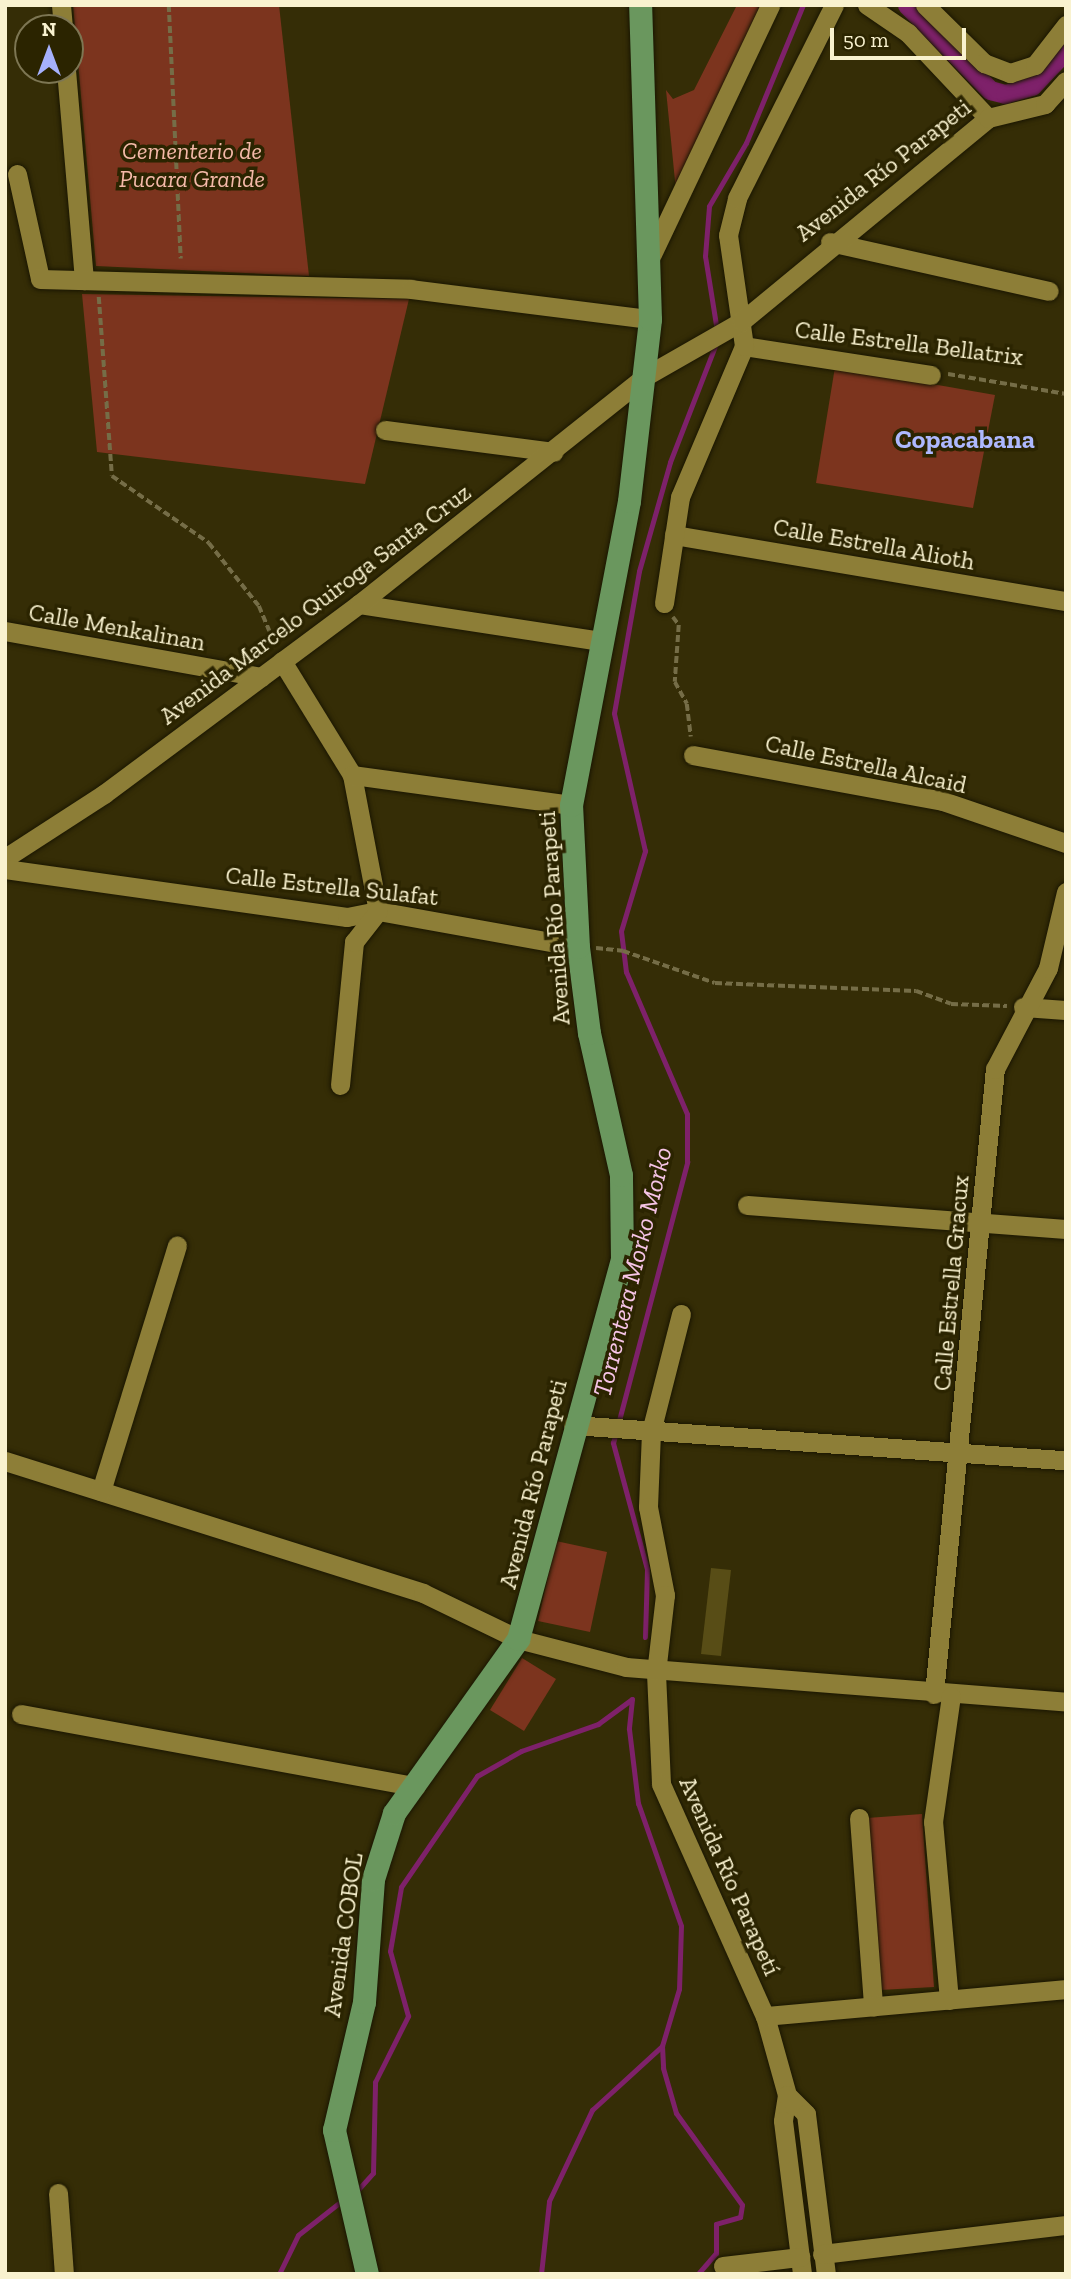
<!DOCTYPE html>
<meta charset="utf-8">
<style>
body{margin:0}
#map{position:relative;width:1071px;height:2279px;overflow:hidden;background:#352d06;font-family:"Zilla Slab",serif}
div>[style]{position:absolute}
[style*='--x']{left:calc(var(--x)*1px);top:calc(var(--y)*1px);width:calc(var(--w)*1px);rotate:calc(var(--a)*1deg)}
.green>*{inset:0;background:#7c341e}
.stream>*{height:5px;margin:-2.5px;padding:0 2.5px;transform-origin:2.5px;border-radius:2.5px;background:#7e216a}
.canal>*{height:19px;margin:-9.5px;padding:0 9.5px;transform-origin:9.5px;border-radius:9.5px;background:#7e216a}
.building>*{inset:0;background:#584d16}
.path>*{height:3.5px;margin-top:-1.75px;transform-origin:0;background:repeating-linear-gradient(90deg,#756d47 0 7px,transparent 0 10.5px)}
.roads{filter:drop-shadow(0 0 2px #1a1602) drop-shadow(0 0 2px #1a1602)}
.minor>*{height:19px;margin:-9.5px;padding:0 9.5px;transform-origin:9.5px;border-radius:9.5px;background:#8d7e37}
.major>*{height:23px;margin:-11.5px;padding:0 11.5px;transform-origin:11.5px;border-radius:11.5px;background:#6a975e}
span{translate:-50% -50%;white-space:nowrap;text-align:center;line-height:1.15;-webkit-text-stroke:7px #2b2400;paint-order:stroke}
.park-label{font-size:24px;color:#f4b9a8;font-style:italic}
.street-label{font-size:24px;color:#f9f2cf}
.neighbourhood-label{font-size:26px;color:#aeb8fe;font-weight:700}
.water-label{font-size:26px;color:#f6c4e6;font-style:italic}
.frame{position:absolute;inset:0;border:7px solid #f9f2cf;pointer-events:none}
.north{position:absolute;left:14px;top:14px;width:70px;height:70px;box-sizing:border-box;background:#2b2400;border:2px solid #7d7653;border-radius:50%;rotate:0deg;font-size:19px;font-weight:700;line-height:28px;text-align:center;color:#f9f2cf}
.north::after{content:'';display:block;margin:auto;width:24px;height:32px;background:#a6b1fc;clip-path:polygon(50% 0,100% 100%,50% 72%,0 100%)}
.scale{position:absolute;left:830px;top:28px;width:136px;height:32px;box-sizing:border-box;border:4px solid #f9f2cf;border-top:0;padding-left:9px;font-size:21px;line-height:24px;white-space:nowrap;color:#f9f2cf;-webkit-text-stroke:5px #2b2400;paint-order:stroke}
</style>
<div id="map">
<div class="green">
<i style="clip-path:polygon(73px 5px,279px 5px,309px 276px,96px 266px)"></i>
<i style="clip-path:polygon(737px 5px,760px 5px,676px 191px,666px 90px,673px 99px,694px 90px)"></i>
<i style="clip-path:polygon(82px 294px,409px 299px,365px 484px,97px 452px)"></i>
<i style="clip-path:polygon(835px 367px,995px 395px,973px 508px,816px 483px)"></i>
<i style="clip-path:polygon(556px 1541px,607px 1552px,590px 1632px,538px 1621px)"></i>
<i style="clip-path:polygon(522px 1658px,556px 1679px,524px 1731px,490px 1710px)"></i>
<i style="clip-path:polygon(922px 1814px,934px 1987px,880px 1990px,867px 1818px)"></i>
</div>
<div class="stream">
<i style="--x:717;--y:331;--w:76;--a:-99.1"></i>
<i style="--x:705;--y:256;--w:50;--a:-85.4"></i>
<i style="--x:709;--y:206;--w:73;--a:-59.6"></i>
<i style="--x:746;--y:143;--w:149;--a:-67.6"></i>
<i style="--x:645;--y:1637;--w:68;--a:-88.3"></i>
<i style="--x:647;--y:1569;--w:131;--a:-105.1"></i>
<i style="--x:613;--y:1443;--w:291;--a:-75.2"></i>
<i style="--x:687;--y:1162;--w:48;--a:-90"></i>
<i style="--x:687;--y:1114;--w:155;--a:-113.2"></i>
<i style="--x:626;--y:972;--w:41;--a:-97"></i>
<i style="--x:621;--y:931;--w:84;--a:-73.3"></i>
<i style="--x:645;--y:851;--w:141;--a:-102.7"></i>
<i style="--x:614;--y:713;--w:144;--a:-80"></i>
<i style="--x:639;--y:571;--w:113;--a:-74.1"></i>
<i style="--x:670;--y:462;--w:130;--a:-68.8"></i>
<i style="--x:632;--y:1699;--w:30;--a:96"></i>
<i style="--x:629;--y:1729;--w:75;--a:83.1"></i>
<i style="--x:638;--y:1803;--w:130;--a:70.7"></i>
<i style="--x:681;--y:1926;--w:63;--a:91.8"></i>
<i style="--x:679;--y:1989;--w:59;--a:106.6"></i>
<i style="--x:662;--y:2046;--w:22;--a:87"></i>
<i style="--x:663;--y:2068;--w:47;--a:73.9"></i>
<i style="--x:676;--y:2113;--w:113;--a:54.3"></i>
<i style="--x:742;--y:2205;--w:12;--a:99"></i>
<i style="--x:740;--y:2217;--w:25;--a:164"></i>
<i style="--x:716;--y:2224;--w:29;--a:90"></i>
<i style="--x:716;--y:2253;--w:28;--a:131"></i>
<i style="--x:355;--y:2193;--w:27;--a:-48"></i>
<i style="--x:373;--y:2173;--w:91;--a:-88.7"></i>
<i style="--x:375;--y:2082;--w:74;--a:-63.4"></i>
<i style="--x:408;--y:2016;--w:67;--a:-105.5"></i>
<i style="--x:390;--y:1951;--w:65;--a:-80.2"></i>
<i style="--x:401;--y:1887;--w:135;--a:-55.6"></i>
<i style="--x:477;--y:1776;--w:51;--a:-29.6"></i>
<i style="--x:521;--y:1751;--w:82;--a:-19.3"></i>
<i style="--x:598;--y:1724;--w:42;--a:-36.3"></i>
<i style="--x:279;--y:2274;--w:43;--a:-64"></i>
<i style="--x:298;--y:2235;--w:58;--a:-38"></i>
<i style="--x:541;--y:2274;--w:73;--a:-83.7"></i>
<i style="--x:549;--y:2201;--w:101;--a:-64.7"></i>
<i style="--x:592;--y:2110;--w:95;--a:-42.4"></i>
</div>
<div class="canal">
<i style="--x:907;--y:5;--w:119;--a:45.7"></i>
<i style="--x:990;--y:90;--w:16;--a:15"></i>
<i style="--x:1005;--y:94;--w:28;--a:-17"></i>
<i style="--x:1032;--y:86;--w:50;--a:-46.6"></i>
</div>
<div class="building">
<i style="clip-path:polygon(711px 1568px,731px 1570px,721px 1656px,701px 1654px)"></i>
</div>
<div class="path">
<i style="--x:169;--y:5;--w:254;--a:87.3"></i>
<i style="--x:99;--y:297;--w:179;--a:85.8"></i>
<i style="--x:112;--y:476;--w:118;--a:34.6"></i>
<i style="--x:209;--y:543;--w:80;--a:51.6"></i>
<i style="--x:259;--y:606;--w:41;--a:67.2"></i>
<i style="--x:948;--y:374;--w:120;--a:9.6"></i>
<i style="--x:673;--y:617;--w:10;--a:53"></i>
<i style="--x:679;--y:625;--w:57;--a:94"></i>
<i style="--x:675;--y:682;--w:25;--a:61"></i>
<i style="--x:687;--y:704;--w:33;--a:83"></i>
<i style="--x:596;--y:948;--w:27;--a:6"></i>
<i style="--x:623;--y:951;--w:97;--a:19.2"></i>
<i style="--x:715;--y:983;--w:201;--a:2.3"></i>
<i style="--x:916;--y:991;--w:37;--a:20"></i>
<i style="--x:951;--y:1004;--w:56;--a:2"></i>
</div>
<div class="roads">
<div class="minor">
<i style="--x:61;--y:5;--w:23;--a:85"></i>
<i style="--x:867;--y:5;--w:50;--a:34.3"></i>
<i style="--x:908;--y:33;--w:117;--a:46.7"></i>
<i style="--x:925;--y:5;--w:83;--a:44.5"></i>
<i style="--x:984;--y:63;--w:28;--a:21"></i>
<i style="--x:1010;--y:73;--w:26;--a:-18"></i>
<i style="--x:1035;--y:65;--w:51;--a:-52.2"></i>
<i style="--x:66;--y:70;--w:211;--a:85.1"></i>
<i style="--x:17;--y:174;--w:107;--a:77.6"></i>
<i style="--x:40;--y:279;--w:371;--a:1.5"></i>
<i style="--x:411;--y:289;--w:241;--a:7.2"></i>
<i style="--x:830;--y:242;--w:224;--a:12.6"></i>
<i style="--x:652;--y:254;--w:276;--a:-64.6"></i>
<i style="--x:744;--y:346;--w:189;--a:8.8"></i>
<i style="--x:385;--y:430;--w:170;--a:7.4"></i>
<i style="--x:674;--y:535;--w:398;--a:9.6"></i>
<i style="--x:664;--y:603;--w:107;--a:-81.4"></i>
<i style="--x:680;--y:497;--w:164;--a:-67"></i>
<i style="--x:744;--y:346;--w:112;--a:-98.2"></i>
<i style="--x:728;--y:235;--w:38;--a:-76"></i>
<i style="--x:737;--y:198;--w:216;--a:-63.3"></i>
<i style="--x:359;--y:604;--w:245;--a:8.7"></i>
<i style="--x:5;--y:631;--w:260;--a:10.2"></i>
<i style="--x:282;--y:661;--w:134;--a:58.4"></i>
<i style="--x:352;--y:775;--w:138;--a:79.2"></i>
<i style="--x:693;--y:755;--w:254;--a:10.4"></i>
<i style="--x:943;--y:801;--w:130;--a:18.9"></i>
<i style="--x:352;--y:775;--w:221;--a:7.8"></i>
<i style="--x:5;--y:858;--w:118;--a:-32.9"></i>
<i style="--x:104;--y:794;--w:318;--a:-36.7"></i>
<i style="--x:359;--y:604;--w:364;--a:-38.5"></i>
<i style="--x:644;--y:377;--w:113;--a:-29.7"></i>
<i style="--x:742;--y:321;--w:319;--a:-39.5"></i>
<i style="--x:988;--y:118;--w:59;--a:-13.8"></i>
<i style="--x:1045;--y:104;--w:31;--a:-48"></i>
<i style="--x:5;--y:869;--w:345;--a:8"></i>
<i style="--x:347;--y:917;--w:32;--a:-11"></i>
<i style="--x:378;--y:911;--w:203;--a:10.2"></i>
<i style="--x:1023;--y:1007;--w:43;--a:4"></i>
<i style="--x:340;--y:1085;--w:144;--a:-84.4"></i>
<i style="--x:354;--y:942;--w:39;--a:-52"></i>
<i style="--x:747;--y:1205;--w:320;--a:4.3"></i>
<i style="--x:681;--y:1314;--w:122;--a:104.3"></i>
<i style="--x:651;--y:1432;--w:75;--a:92.3"></i>
<i style="--x:648;--y:1507;--w:90;--a:79.1"></i>
<i style="--x:665;--y:1595;--w:79;--a:96.6"></i>
<i style="--x:656;--y:1673;--w:111;--a:87.4"></i>
<i style="--x:661;--y:1784;--w:254;--a:65.9"></i>
<i style="--x:765;--y:2016;--w:82;--a:74.4"></i>
<i style="--x:787;--y:2095;--w:26;--a:99"></i>
<i style="--x:783;--y:2121;--w:154;--a:82.9"></i>
<i style="--x:573;--y:1425;--w:494;--a:4.1"></i>
<i style="--x:5;--y:1461;--w:438;--a:17.5"></i>
<i style="--x:423;--y:1593;--w:106;--a:25.8"></i>
<i style="--x:518;--y:1639;--w:112;--a:14.5"></i>
<i style="--x:626;--y:1667;--w:441;--a:4.5"></i>
<i style="--x:101;--y:1491;--w:257;--a:-72.8"></i>
<i style="--x:934;--y:1694;--w:628;--a:-84.43"></i>
<i style="--x:995;--y:1069;--w:114;--a:-62.3"></i>
<i style="--x:1048;--y:968;--w:78;--a:-76.7"></i>
<i style="--x:21;--y:1714;--w:401;--a:10.4"></i>
<i style="--x:859;--y:1818;--w:189;--a:85.7"></i>
<i style="--x:949;--y:2000;--w:179;--a:-95.1"></i>
<i style="--x:933;--y:1822;--w:127;--a:-81.9"></i>
<i style="--x:765;--y:2016;--w:302;--a:-5.1"></i>
<i style="--x:787;--y:2095;--w:27;--a:45"></i>
<i style="--x:806;--y:2114;--w:161;--a:82.9"></i>
<i style="--x:58;--y:2193;--w:81;--a:85.8"></i>
<i style="--x:822;--y:2254;--w:246;--a:-6.8"></i>
<i style="--x:723;--y:2266;--w:78;--a:-6.7"></i>
</div>
<div class="major">
<i style="--x:367;--y:2274;--w:148;--a:-102.9"></i>
<i style="--x:334;--y:2130;--w:131;--a:-76.8"></i>
<i style="--x:364;--y:2002;--w:123;--a:-85.8"></i>
<i style="--x:373;--y:1879;--w:69;--a:-72.3"></i>
<i style="--x:394;--y:1813;--w:214;--a:-54.5"></i>
<i style="--x:518;--y:1639;--w:393;--a:-74.7"></i>
<i style="--x:622;--y:1260;--w:85;--a:-90.7"></i>
<i style="--x:621;--y:1175;--w:146;--a:-102.7"></i>
<i style="--x:589;--y:1033;--w:87;--a:-97.3"></i>
<i style="--x:578;--y:947;--w:142;--a:-92.8"></i>
<i style="--x:571;--y:805;--w:309;--a:-79.2"></i>
<i style="--x:629;--y:501;--w:183;--a:-83.4"></i>
<i style="--x:650;--y:319;--w:314;--a:-91.8"></i>
</div>
</div>
<div class="park-label">
<span style="left:192px;top:165px">Cementerio de<br>Pucara Grande</span>
</div>
<div class="street-label">
<span style="left:883px;top:170px;rotate:-38deg">Avenida Río Parapeti</span>
<span style="left:909px;top:343px;rotate:7deg">Calle Estrella Bellatrix</span>
<span style="left:874px;top:544px;rotate:10deg">Calle Estrella Alioth</span>
<span style="left:315px;top:604px;rotate:-37deg">Avenida Marcelo Quiroga Santa Cruz</span>
<span style="left:117px;top:627px;rotate:10deg">Calle Menkalinan</span>
<span style="left:866px;top:764px;rotate:12deg">Calle Estrella Alcaid</span>
<span style="left:332px;top:886px;rotate:6deg">Calle Estrella Sulafat</span>
<span style="left:554px;top:918px;rotate:-94deg">Avenida Río Parapeti</span>
<span style="left:951px;top:1283px;rotate:-85deg">Calle Estrella Gracux</span>
<span style="left:533px;top:1484px;rotate:-76deg">Avenida Río Parapeti</span>
<span style="left:730px;top:1876px;rotate:66deg">Avenida Río Parapetí</span>
<span style="left:343px;top:1935px;rotate:-82deg">Avenida COBOL</span>
</div>
<div class="neighbourhood-label">
<span style="left:965px;top:440px">Copacabana</span>
</div>
<div class="water-label">
<span style="left:633px;top:1272px;rotate:-76deg">Torrentera Morko Morko</span>
</div>
<div class="frame"></div>
<div class="north">N</div>
<div class="scale">50 m</div>
</div>
